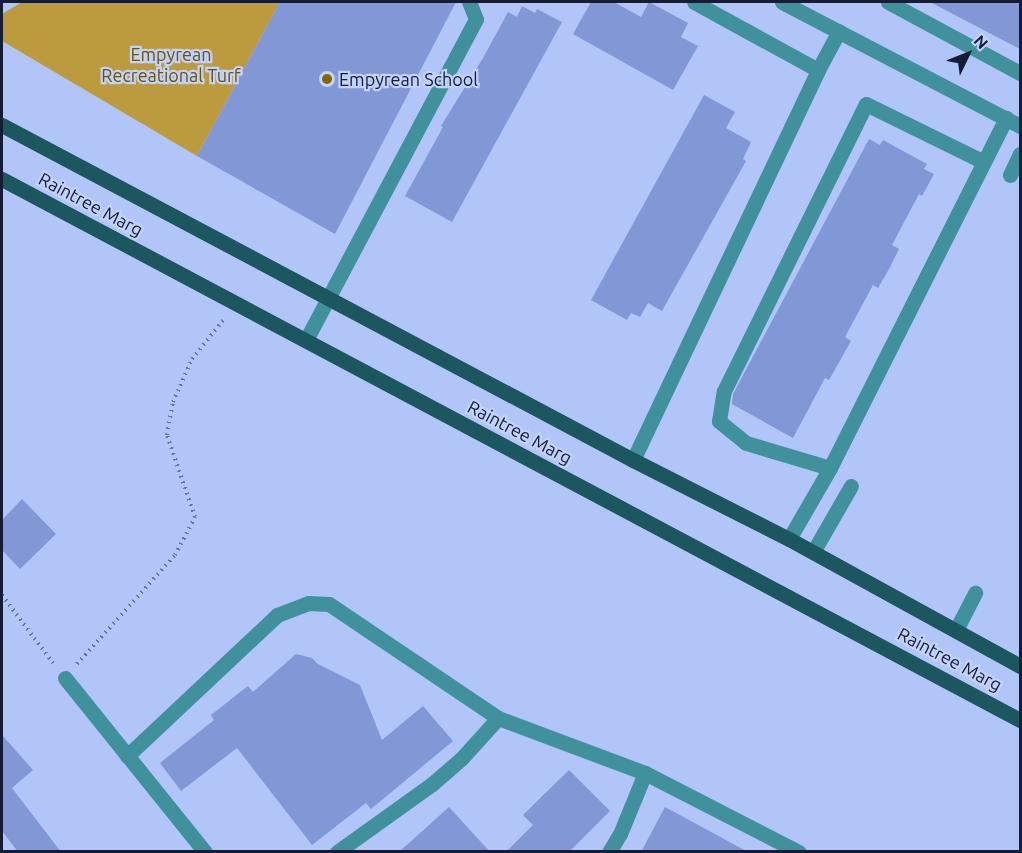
<!DOCTYPE html>
<style>
body{margin:0}
#map{position:relative;width:1022px;height:853px;overflow:hidden;background:#b1c5f9;font-family:Ubuntu,sans-serif}
div>[style]{position:absolute}
[style*='--x']{left:calc(var(--x)*1px);top:calc(var(--y)*1px);width:calc(var(--w)*1px);rotate:calc(var(--a)*1deg)}
.green>*{inset:0;background:#bc9b3f}
.building>*{inset:0;background:#8197d6}
.path>*{height:4px;margin-top:-2px;transform-origin:0;background:repeating-linear-gradient(90deg,#657299 0 1.5px,transparent 0 6px)}
.minor>*{height:15px;margin:-7.5px;padding:0 7.5px;transform-origin:7.5px;border-radius:7.5px;background:#41919d}
.major>*{height:15px;margin:-7.5px;padding:0 7.5px;transform-origin:7.5px;border-radius:7.5px;background:#1c565f}
.dots>*{width:16px;height:16px;translate:-50% -50%;box-sizing:border-box;border:3px solid #c3d2fa;border-radius:50%}
span{translate:-50% -50%;white-space:nowrap;text-align:center;line-height:1.15;-webkit-text-stroke:4.5px #c3d2fa;paint-order:stroke}
.park-label{font-size:18px;color:#695209}
.poi-label{font-size:18px;color:#151c35}
.left{translate:0 -50%;text-align:left}
.street-label{font-size:18px;color:#151c35}
.frame{position:absolute;inset:0;border:3px solid #151c35;pointer-events:none}
.north{position:absolute;left:938px;top:24px;width:60px;height:60px;-webkit-text-stroke:4px #c3d2fa;paint-order:stroke;rotate:47deg;font-size:16px;font-weight:700;line-height:24px;text-align:center;color:#151c35}
.north::after{content:'';display:block;margin:auto;width:21px;height:27px;background:#151c35;clip-path:polygon(50% 0,100% 100%,50% 72%,0 100%)}
</style>
<div id="map">
<div class="green">
<i style="clip-path:polygon(22px 2px,280px 2px,197px 156px,2px 41px,2px 14px)"></i>
</div>
<div class="building">
<i style="clip-path:polygon(280px 2px,456px 2px,335px 234px,197px 156px)"></i>
<i style="clip-path:polygon(591px 2px,614px 2px,641px 17px,649px 2px,688px 23px,681px 37px,698px 46px,673px 90px,573px 34px)"></i>
<i style="clip-path:polygon(930px 2px,1020px 2px,1020px 49px)"></i>
<i style="clip-path:polygon(522px 6px,535px 13px,537px 9px,562px 22px,452px 222px,405px 196px,443px 127px,441px 126px,483px 58px,508px 12px,517px 17px)"></i>
<i style="clip-path:polygon(704px 95px,735px 112px,726px 128px,751px 142px,743px 159px,746px 161px,662px 311px,648px 303px,640px 317px,631px 313px,627px 320px,591px 300px)"></i>
<i style="clip-path:polygon(869px 139px,880px 145px,883px 140px,927px 164px,924px 169px,934px 174px,922px 196px,919px 194px,892px 245px,899px 249px,889px 269px,878px 288px,873px 285px,845px 337px,851px 341px,829px 380px,825px 378px,793px 438px,732px 404px,733px 394px)"></i>
<i style="clip-path:polygon(22px 499px,56px 534px,20px 569px,2px 550px,2px 520px)"></i>
<i style="clip-path:polygon(296px 654px,312px 658px,318px 664px,360px 685px,382px 740px,423px 706px,453px 741px,371px 809px,366px 803px,312px 845px,237px 748px,181px 791px,160px 763px,214px 720px,211px 715px,248px 686px,253px 692px)"></i>
<i style="clip-path:polygon(2px 735px,33px 770px,12px 788px,61px 852px,18px 852px,2px 831px)"></i>
<i style="clip-path:polygon(569px 770px,610px 811px,569px 852px,506px 852px,533px 825px,523px 815px)"></i>
<i style="clip-path:polygon(449px 807px,490px 852px,399px 852px)"></i>
<i style="clip-path:polygon(665px 807px,748px 852px,641px 852px)"></i>
</div>
<div class="path">
<i style="--x:2;--y:595;--w:85;--a:53.1"></i>
<i style="--x:77;--y:664;--w:147;--a:-48"></i>
<i style="--x:175;--y:555;--w:43;--a:-62.2"></i>
<i style="--x:195;--y:517;--w:87;--a:-108.9"></i>
<i style="--x:167;--y:435;--w:34;--a:-80"></i>
<i style="--x:173;--y:402;--w:47;--a:-66.2"></i>
<i style="--x:192;--y:359;--w:53;--a:-51.2"></i>
</div>
<div class="minor">
<i style="--x:782;--y:2;--w:268;--a:27.5"></i>
<i style="--x:888;--y:2;--w:150;--a:28.3"></i>
<i style="--x:818;--y:70;--w:44;--a:-61.7"></i>
<i style="--x:1010;--y:175;--w:23;--a:-65"></i>
<i style="--x:306;--y:340;--w:363;--a:-62.1"></i>
<i style="--x:476;--y:19;--w:18;--a:-112"></i>
<i style="--x:633;--y:460;--w:432;--a:-64.6"></i>
<i style="--x:818;--y:70;--w:141;--a:-151.3"></i>
<i style="--x:830;--y:468;--w:88;--a:-163.4"></i>
<i style="--x:746;--y:443;--w:35;--a:-141"></i>
<i style="--x:719;--y:421;--w:30;--a:-81"></i>
<i style="--x:724;--y:391;--w:320;--a:-63.7"></i>
<i style="--x:866;--y:104;--w:131;--a:26.2"></i>
<i style="--x:789;--y:539;--w:82;--a:-60"></i>
<i style="--x:830;--y:468;--w:392;--a:-63.3"></i>
<i style="--x:813;--y:552;--w:76;--a:-60.1"></i>
<i style="--x:956;--y:630;--w:42;--a:-62.8"></i>
<i style="--x:65;--y:678;--w:223;--a:51.2"></i>
<i style="--x:127;--y:756;--w:206;--a:-43.2"></i>
<i style="--x:277;--y:615;--w:33;--a:-21"></i>
<i style="--x:308;--y:603;--w:21;--a:3"></i>
<i style="--x:329;--y:604;--w:204;--a:34"></i>
<i style="--x:498;--y:718;--w:157;--a:20.5"></i>
<i style="--x:645;--y:773;--w:173;--a:27.2"></i>
<i style="--x:337;--y:852;--w:117;--a:-35.6"></i>
<i style="--x:432;--y:784;--w:38;--a:-41"></i>
<i style="--x:461;--y:759;--w:55;--a:-47.9"></i>
<i style="--x:609;--y:852;--w:21;--a:-59"></i>
<i style="--x:620;--y:834;--w:66;--a:-67.7"></i>
</div>
<div class="major">
<i style="--x:2;--y:125;--w:714;--a:27.96"></i>
<i style="--x:633;--y:460;--w:175;--a:26.9"></i>
<i style="--x:789;--y:539;--w:264;--a:28.8"></i>
<i style="--x:2;--y:179;--w:1153;--a:27.99"></i>
</div>
<div class="dots">
<i style="left:327px;top:79px;background:#846600"></i>
</div>
<div class="park-label">
<span style="left:171px;top:65px">Empyrean<br>Recreational Turf</span>
</div>
<div class="poi-label">
<span class="left" style="left:339px;top:79px">Empyrean School</span>
</div>
<div class="street-label">
<span style="left:91px;top:204px;rotate:28deg">Raintree Marg</span>
<span style="left:520px;top:432px;rotate:28deg">Raintree Marg</span>
<span style="left:950px;top:659px;rotate:28deg">Raintree Marg</span>
</div>
<div class="frame"></div>
<div class="north">N</div>
</div>
